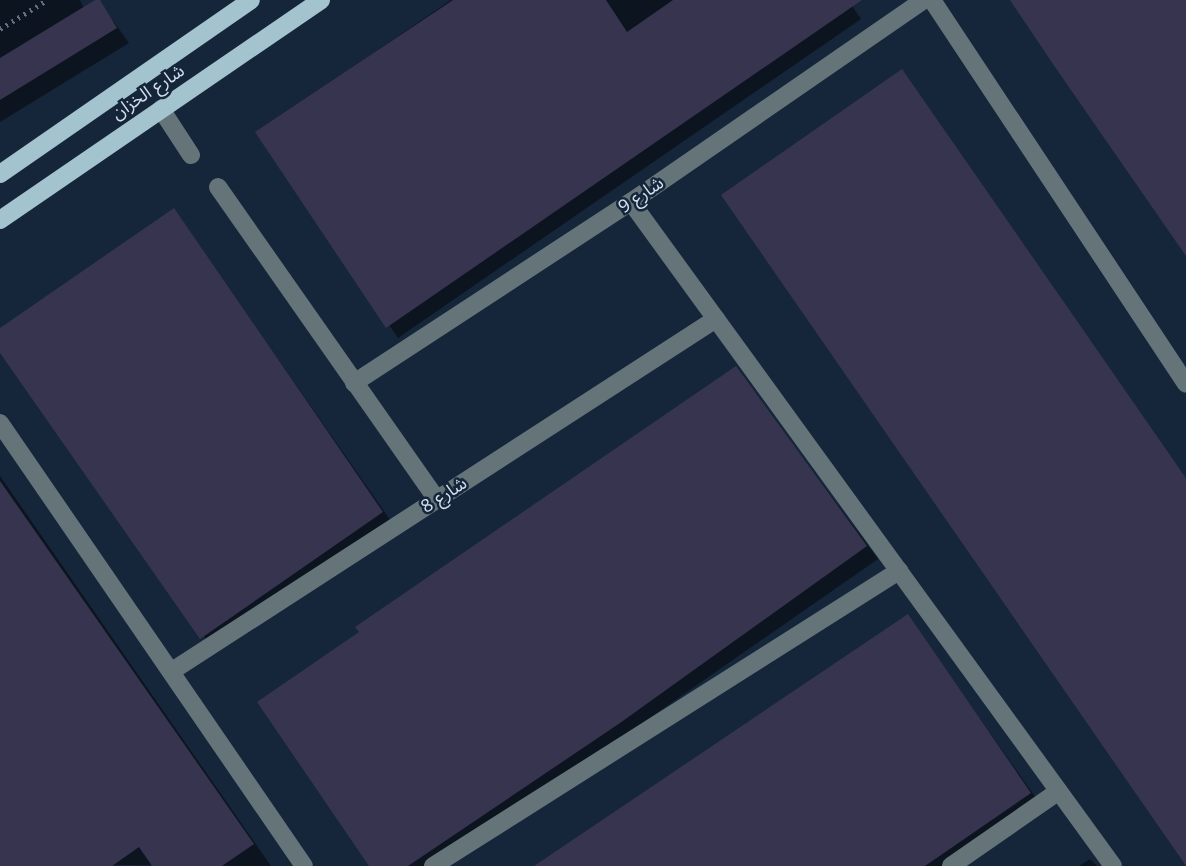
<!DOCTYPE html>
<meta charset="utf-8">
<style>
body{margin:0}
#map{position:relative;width:1186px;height:866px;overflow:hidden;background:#15263a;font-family:Georgia,"Noto Sans Arabic",serif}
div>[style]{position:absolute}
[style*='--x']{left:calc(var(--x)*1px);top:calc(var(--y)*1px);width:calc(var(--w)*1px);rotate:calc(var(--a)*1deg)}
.shadow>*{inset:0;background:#0007}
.building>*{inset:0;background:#373450}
.path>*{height:4.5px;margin-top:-2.25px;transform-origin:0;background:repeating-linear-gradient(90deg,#627082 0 2px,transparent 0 7px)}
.minor>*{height:18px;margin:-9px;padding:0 9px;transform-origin:9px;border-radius:9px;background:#647479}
.major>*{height:18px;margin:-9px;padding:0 9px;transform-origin:9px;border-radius:9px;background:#a3c3ce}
span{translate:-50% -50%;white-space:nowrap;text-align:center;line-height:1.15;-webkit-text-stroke:5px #15263a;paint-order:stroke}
.street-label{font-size:18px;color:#d4deec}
</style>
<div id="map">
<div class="shadow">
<i style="clip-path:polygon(0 0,80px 0,84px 9px,98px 0,129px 43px,0 122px)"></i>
<i style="clip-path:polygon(451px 0,848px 0,861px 19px,398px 338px,258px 132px)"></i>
<i style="clip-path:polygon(901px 72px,1186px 478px,1186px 866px,724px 196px)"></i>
<i style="clip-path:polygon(174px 210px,393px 524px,213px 649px,0 349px,0 330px)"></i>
<i style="clip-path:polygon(735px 368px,878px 559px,437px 866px,371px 866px)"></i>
<i style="clip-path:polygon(0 476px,271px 866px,0 864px)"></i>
<i style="clip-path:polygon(908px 617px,1041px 805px,954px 866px,536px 866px)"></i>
<i style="clip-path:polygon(1090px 859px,1097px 866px,1079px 866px)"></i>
</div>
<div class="building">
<i style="clip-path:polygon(95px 0,100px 0,117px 28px,0 100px,0 58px)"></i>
<i style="clip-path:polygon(453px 0,606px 0,627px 32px,673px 0,862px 0,386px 328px,255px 132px)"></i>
<i style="clip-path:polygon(1010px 0,1186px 0,1186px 256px,1055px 67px)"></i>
<i style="clip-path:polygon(902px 69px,1186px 478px,1186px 866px,721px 195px)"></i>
<i style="clip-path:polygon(174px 208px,383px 512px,200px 639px,0 353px,0 328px)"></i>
<i style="clip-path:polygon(736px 366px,867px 546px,620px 723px,408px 866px,369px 866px,257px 702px,359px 632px,355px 627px)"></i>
<i style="clip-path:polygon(0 481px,254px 844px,222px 866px,152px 866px,139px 847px,112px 866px,0 866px)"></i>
<i style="clip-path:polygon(908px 614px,1031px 793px,925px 866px,534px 866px)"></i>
</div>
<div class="path">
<i style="--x:0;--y:29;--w:55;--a:-31.7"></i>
</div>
<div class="minor">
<i style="--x:932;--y:0;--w:460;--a:56.5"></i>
<i style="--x:161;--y:109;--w:55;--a:56.9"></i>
<i style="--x:218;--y:187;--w:382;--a:55"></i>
<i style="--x:631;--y:202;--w:820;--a:54.02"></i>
<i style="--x:354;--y:383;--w:331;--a:-33.2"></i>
<i style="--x:631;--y:202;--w:356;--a:-34.6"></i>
<i style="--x:0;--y:423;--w:537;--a:55.54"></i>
<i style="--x:172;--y:671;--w:648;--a:-32.91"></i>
<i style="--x:433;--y:866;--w:552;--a:-32.34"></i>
<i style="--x:951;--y:866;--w:131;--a:-34.8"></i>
</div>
<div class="major">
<i style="--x:0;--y:174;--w:305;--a:-34.7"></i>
<i style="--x:0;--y:220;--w:389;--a:-34.4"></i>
</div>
<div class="street-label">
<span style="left:148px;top:92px;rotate:-34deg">شارع الخزان</span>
<span style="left:641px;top:195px;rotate:-34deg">شارع 9</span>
<span style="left:444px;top:495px;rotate:-33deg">شارع 8</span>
</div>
</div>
